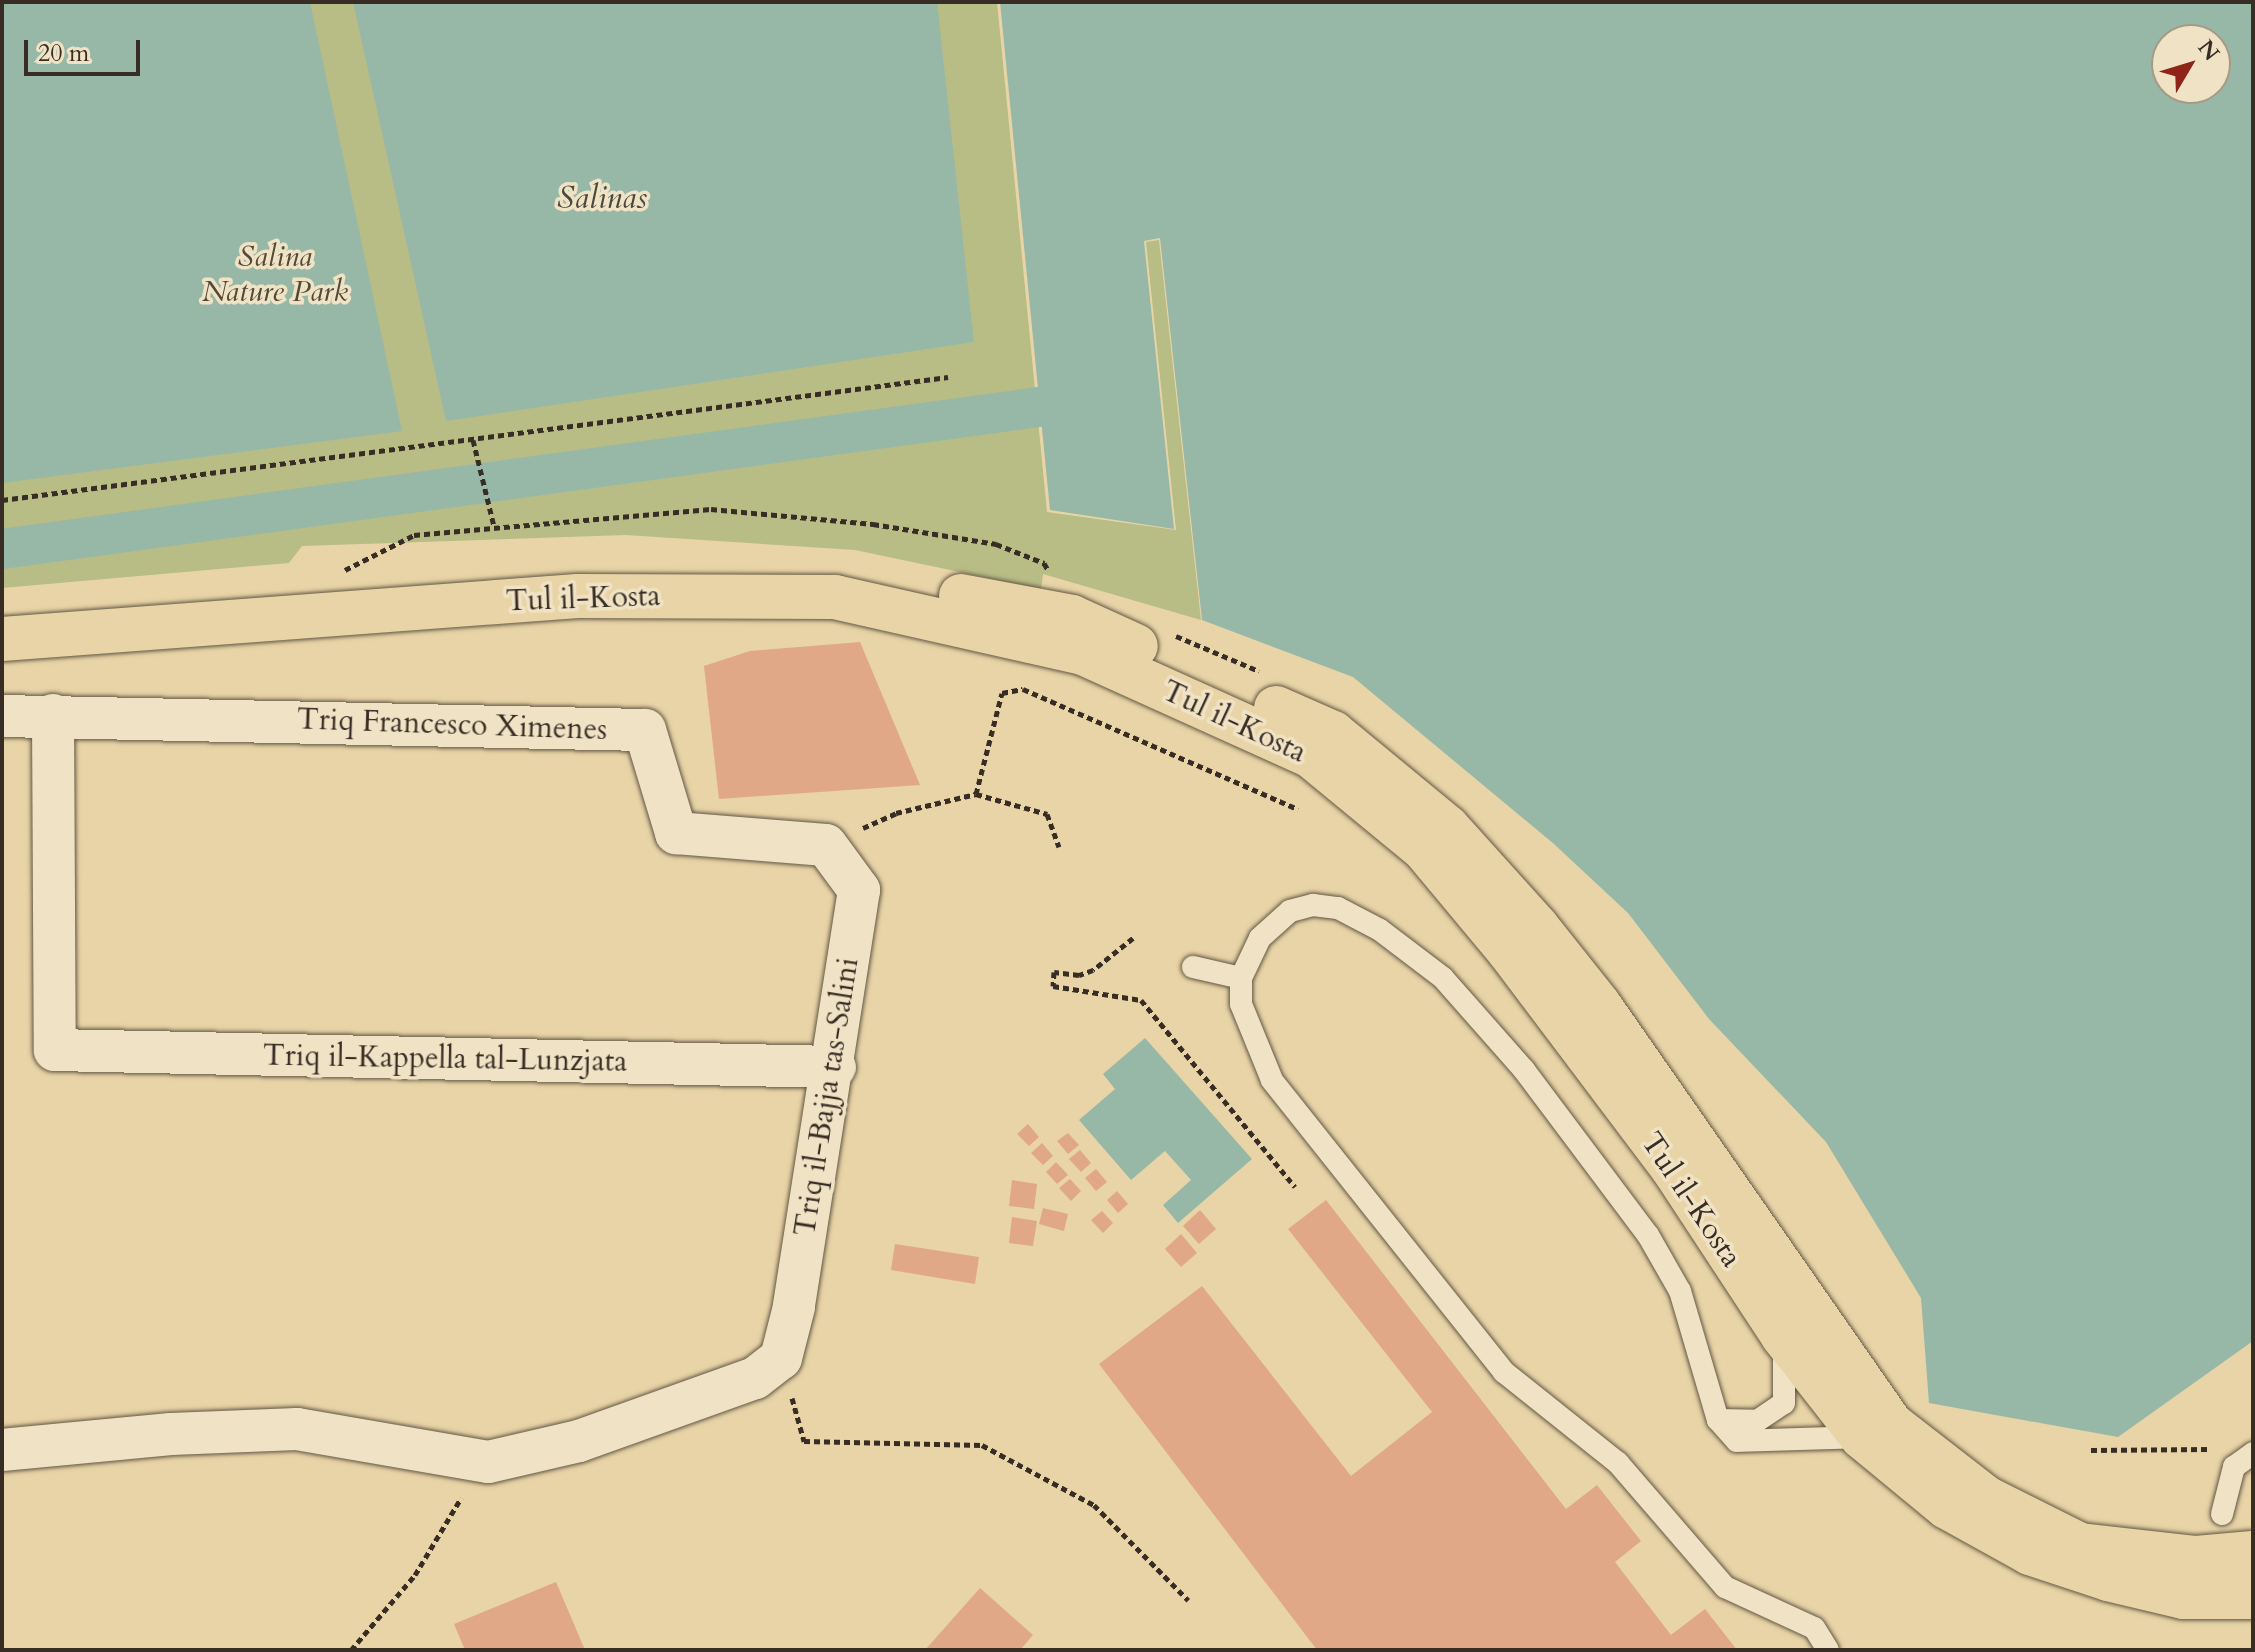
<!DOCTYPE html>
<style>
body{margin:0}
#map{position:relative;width:2255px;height:1652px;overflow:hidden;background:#e8d4a6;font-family:Cardo,serif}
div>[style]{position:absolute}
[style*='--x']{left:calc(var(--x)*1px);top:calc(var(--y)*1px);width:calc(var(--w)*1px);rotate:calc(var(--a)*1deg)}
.green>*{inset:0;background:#b8bc85}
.water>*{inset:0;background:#97b8a7}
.canal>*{height:40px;margin:-20px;padding:0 20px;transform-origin:20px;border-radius:20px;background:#97b8a7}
.building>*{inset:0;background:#e0a886}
.path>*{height:5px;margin-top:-2.5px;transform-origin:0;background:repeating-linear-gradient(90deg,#372d25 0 6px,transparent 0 10px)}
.roads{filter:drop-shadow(0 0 2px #635745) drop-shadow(0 0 2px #635745)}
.service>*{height:22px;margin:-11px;padding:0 11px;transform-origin:11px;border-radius:11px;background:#f0e3c5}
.minor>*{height:42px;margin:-21px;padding:0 21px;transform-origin:21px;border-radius:21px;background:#f0e3c5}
.trunk>*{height:44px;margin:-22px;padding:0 22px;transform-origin:22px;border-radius:22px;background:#e8d4a6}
span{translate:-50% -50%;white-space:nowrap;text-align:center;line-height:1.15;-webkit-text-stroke:7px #f0e3c5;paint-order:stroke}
.park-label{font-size:30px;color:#514a38;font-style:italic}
.street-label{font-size:30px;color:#372d25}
.water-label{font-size:32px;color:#4a493f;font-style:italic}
.frame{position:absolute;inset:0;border:4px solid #372d25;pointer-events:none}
.north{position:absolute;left:2151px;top:24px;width:80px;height:80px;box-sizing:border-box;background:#f0e3c5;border:2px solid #a69a85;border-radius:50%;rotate:52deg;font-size:22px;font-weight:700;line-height:32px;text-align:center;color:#372d25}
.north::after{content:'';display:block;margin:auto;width:28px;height:36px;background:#8f2418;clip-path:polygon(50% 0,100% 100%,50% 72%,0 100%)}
.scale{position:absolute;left:24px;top:40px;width:116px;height:36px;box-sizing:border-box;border:4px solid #372d25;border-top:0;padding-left:10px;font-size:24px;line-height:28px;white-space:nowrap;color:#372d25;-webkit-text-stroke:6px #f0e3c5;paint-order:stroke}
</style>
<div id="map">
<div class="green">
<i style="clip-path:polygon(2px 2px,997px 2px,1047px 512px,1176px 530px,1146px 242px,1159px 240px,1201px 620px,1043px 574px,1041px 589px,855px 550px,626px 535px,302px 546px,289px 563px,2px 588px)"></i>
</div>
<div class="water">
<i style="clip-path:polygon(2px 2px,310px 2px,402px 431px,2px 483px)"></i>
<i style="clip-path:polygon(353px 2px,937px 2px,974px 342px,446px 421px)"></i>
<i style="clip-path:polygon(evenodd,1000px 2px,2253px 2px,2253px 1341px,2118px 1437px,1929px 1403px,1921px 1298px,1826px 1142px,1709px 1019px,1628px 913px,1554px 844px,1353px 677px,1202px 620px,1160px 238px,1144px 241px,1174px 529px,1050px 510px,1000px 2px,2167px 40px,2215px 40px,2215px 88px,2167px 88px,2167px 40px)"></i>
<i style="clip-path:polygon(1145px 1038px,1252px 1159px,1178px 1223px,1163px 1205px,1191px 1180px,1165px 1151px,1131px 1180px,1079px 1120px,1115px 1089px,1103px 1074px)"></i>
</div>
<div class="canal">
<i style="--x:2;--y:549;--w:1047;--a:-7.8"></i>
</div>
<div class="building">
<i style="clip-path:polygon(860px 642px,920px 785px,719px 799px,704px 666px,750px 651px)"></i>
<i style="clip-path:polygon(1028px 1124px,1039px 1137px,1029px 1146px,1017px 1134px)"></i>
<i style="clip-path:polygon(1068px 1133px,1079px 1145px,1068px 1154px,1057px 1141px)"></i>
<i style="clip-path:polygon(1042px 1143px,1053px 1156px,1043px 1165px,1031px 1153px)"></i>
<i style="clip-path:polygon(1080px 1150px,1091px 1163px,1081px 1172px,1069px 1159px)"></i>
<i style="clip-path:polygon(1056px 1162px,1068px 1175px,1057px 1184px,1046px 1172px)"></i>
<i style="clip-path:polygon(1096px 1169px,1107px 1182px,1096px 1191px,1085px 1178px)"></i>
<i style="clip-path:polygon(1070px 1179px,1081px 1191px,1071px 1201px,1059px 1188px)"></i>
<i style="clip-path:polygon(1012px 1180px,1037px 1184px,1034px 1209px,1009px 1206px)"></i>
<i style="clip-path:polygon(1117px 1191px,1128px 1204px,1118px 1213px,1107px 1200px)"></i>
<i style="clip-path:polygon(1326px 1200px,1566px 1509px,1597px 1485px,1641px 1541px,1615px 1562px,1671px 1635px,1705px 1609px,1737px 1650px,1317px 1650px,1099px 1364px,1202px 1286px,1351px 1476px,1432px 1412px,1288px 1229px)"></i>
<i style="clip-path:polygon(1043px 1208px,1068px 1214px,1064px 1231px,1039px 1224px)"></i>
<i style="clip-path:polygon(1200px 1210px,1216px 1229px,1199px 1244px,1183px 1226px)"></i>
<i style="clip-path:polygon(1102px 1211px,1113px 1223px,1103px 1233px,1091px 1220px)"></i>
<i style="clip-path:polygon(1012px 1217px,1037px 1221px,1033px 1246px,1009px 1243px)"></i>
<i style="clip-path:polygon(1181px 1234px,1197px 1253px,1181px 1267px,1165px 1249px)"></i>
<i style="clip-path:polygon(895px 1244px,979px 1257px,975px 1284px,891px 1270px)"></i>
<i style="clip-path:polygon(556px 1582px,585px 1650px,465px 1650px,454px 1624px)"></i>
<i style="clip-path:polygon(980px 1588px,1033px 1635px,1020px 1650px,925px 1650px)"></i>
</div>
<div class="path">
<i style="--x:473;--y:440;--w:89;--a:76.3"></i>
<i style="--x:2;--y:500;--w:954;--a:-7.41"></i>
<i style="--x:345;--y:570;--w:77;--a:-26.9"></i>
<i style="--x:414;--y:535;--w:298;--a:-5"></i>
<i style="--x:711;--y:509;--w:163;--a:5.3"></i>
<i style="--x:873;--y:524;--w:125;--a:9.2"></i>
<i style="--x:996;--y:544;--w:52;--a:21.6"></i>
<i style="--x:1044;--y:563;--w:8;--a:60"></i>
<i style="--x:1176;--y:636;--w:90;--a:22.9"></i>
<i style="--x:976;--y:794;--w:74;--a:15.7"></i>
<i style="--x:1047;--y:814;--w:35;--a:70"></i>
<i style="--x:863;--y:828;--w:36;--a:-24"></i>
<i style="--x:896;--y:813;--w:82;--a:-13.4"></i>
<i style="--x:976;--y:794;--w:104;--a:-75.6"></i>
<i style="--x:1002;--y:693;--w:21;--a:-11"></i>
<i style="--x:1023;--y:689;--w:300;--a:23.6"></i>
<i style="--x:1133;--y:938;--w:51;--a:141.3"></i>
<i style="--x:1093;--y:970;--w:15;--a:160"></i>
<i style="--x:1079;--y:975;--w:25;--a:-173"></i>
<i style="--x:1054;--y:972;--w:14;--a:94"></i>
<i style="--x:1053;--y:986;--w:89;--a:9"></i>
<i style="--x:1141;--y:1000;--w:242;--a:50.5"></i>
<i style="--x:792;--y:1398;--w:45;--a:74.4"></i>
<i style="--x:804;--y:1441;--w:178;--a:1.3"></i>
<i style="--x:982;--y:1445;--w:127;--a:28.2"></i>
<i style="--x:1094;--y:1505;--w:134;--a:45.3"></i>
<i style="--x:2091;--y:1450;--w:118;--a:-0.5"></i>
<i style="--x:351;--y:1650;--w:99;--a:-49.5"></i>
<i style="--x:415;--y:1575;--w:90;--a:-59.1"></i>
</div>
<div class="roads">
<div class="service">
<i style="--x:1193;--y:967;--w:49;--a:12.9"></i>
<i style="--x:1718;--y:1420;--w:39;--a:1"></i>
<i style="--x:1757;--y:1421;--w:32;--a:-34"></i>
<i style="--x:1784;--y:1403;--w:55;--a:-90"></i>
<i style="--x:2222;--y:1514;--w:49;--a:-75.7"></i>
<i style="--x:2234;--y:1467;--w:24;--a:-36"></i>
<i style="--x:1828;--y:1650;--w:26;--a:-122"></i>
<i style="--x:1814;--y:1628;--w:98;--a:-155.3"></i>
<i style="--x:1725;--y:1587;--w:164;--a:-130.8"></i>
<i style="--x:1618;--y:1463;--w:146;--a:-141.4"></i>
<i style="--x:1504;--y:1372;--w:373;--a:-128.5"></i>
<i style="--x:1272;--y:1080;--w:82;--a:-112.2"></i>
<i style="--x:1241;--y:1004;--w:26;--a:-90"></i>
<i style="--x:1241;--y:978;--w:44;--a:-64.6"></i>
<i style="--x:1260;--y:938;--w:40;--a:-42"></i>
<i style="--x:1290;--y:911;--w:24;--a:-15"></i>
<i style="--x:1313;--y:905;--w:25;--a:7"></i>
<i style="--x:1338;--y:908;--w:47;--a:27.6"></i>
<i style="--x:1380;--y:930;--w:79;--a:37.3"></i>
<i style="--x:1443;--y:978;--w:123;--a:48.6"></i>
<i style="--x:1524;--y:1070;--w:206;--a:53.1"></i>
<i style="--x:1648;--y:1235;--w:64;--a:60.3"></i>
<i style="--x:1680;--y:1291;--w:134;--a:73.6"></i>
<i style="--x:1718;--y:1420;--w:28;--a:48"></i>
<i style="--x:1737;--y:1441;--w:125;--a:-1.8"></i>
</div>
<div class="minor">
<i style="--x:53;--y:715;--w:335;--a:89.7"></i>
<i style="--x:55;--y:1050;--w:780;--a:1.25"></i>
<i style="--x:2;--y:716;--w:643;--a:1.25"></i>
<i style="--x:645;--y:730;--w:108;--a:73.2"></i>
<i style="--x:676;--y:833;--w:150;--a:4.6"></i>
<i style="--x:826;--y:845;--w:56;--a:53.7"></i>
<i style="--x:859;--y:890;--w:422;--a:98.9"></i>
<i style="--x:794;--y:1307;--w:53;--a:104.3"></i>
<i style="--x:781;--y:1358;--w:33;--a:142"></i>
<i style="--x:755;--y:1378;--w:187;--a:160.3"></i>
<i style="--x:579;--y:1441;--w:93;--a:167"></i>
<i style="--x:488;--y:1462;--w:194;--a:-170.2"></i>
<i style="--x:297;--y:1429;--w:126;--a:177.7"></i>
<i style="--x:171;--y:1434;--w:170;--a:174.6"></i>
</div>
<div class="trunk">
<i style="--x:961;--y:596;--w:113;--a:10.7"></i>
<i style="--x:1072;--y:617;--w:70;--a:24.4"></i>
<i style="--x:2;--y:639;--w:577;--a:-4.28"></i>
<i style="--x:577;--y:596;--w:258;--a:0.2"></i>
<i style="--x:835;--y:597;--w:254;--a:12.7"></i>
<i style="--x:1083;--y:653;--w:250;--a:24.3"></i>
<i style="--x:1311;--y:756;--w:146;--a:39.5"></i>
<i style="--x:1424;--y:849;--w:133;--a:50.2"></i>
<i style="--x:1509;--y:951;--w:271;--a:53"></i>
<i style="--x:1672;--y:1167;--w:202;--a:56.7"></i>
<i style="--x:1783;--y:1336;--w:128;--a:52"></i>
<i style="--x:1862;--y:1437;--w:110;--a:39.5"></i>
<i style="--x:1947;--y:1507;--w:95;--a:29"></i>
<i style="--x:2030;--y:1553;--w:82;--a:18.4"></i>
<i style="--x:2108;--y:1579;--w:77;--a:13.5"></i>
<i style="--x:2183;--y:1597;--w:70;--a:0"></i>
<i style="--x:1276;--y:708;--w:62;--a:23.7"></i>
<i style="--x:1333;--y:733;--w:148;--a:39.5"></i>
<i style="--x:1447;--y:827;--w:135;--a:48"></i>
<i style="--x:1537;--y:927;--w:100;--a:51.5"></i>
<i style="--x:1599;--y:1005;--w:511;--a:55.13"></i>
<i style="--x:1891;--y:1424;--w:120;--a:37.9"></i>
<i style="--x:1986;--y:1498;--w:105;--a:26.6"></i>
<i style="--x:2080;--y:1545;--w:117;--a:6.4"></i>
<i style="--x:2196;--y:1558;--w:57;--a:-5"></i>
</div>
</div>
<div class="park-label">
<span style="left:275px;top:274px">Salina<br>Nature Park</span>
</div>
<div class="street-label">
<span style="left:583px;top:599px;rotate:-2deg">Tul il-Kosta</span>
<span style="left:1234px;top:722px;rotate:25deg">Tul il-Kosta</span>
<span style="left:452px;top:725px;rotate:2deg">Triq Francesco Ximenes</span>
<span style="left:445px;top:1059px;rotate:1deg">Triq il-Kappella tal-Lunzjata</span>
<span style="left:827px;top:1097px;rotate:-81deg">Triq il-Bajja tas-Salini</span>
<span style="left:1691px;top:1200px;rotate:56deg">Tul il-Kosta</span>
</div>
<div class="water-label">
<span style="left:602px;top:198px">Salinas</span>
</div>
<div class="frame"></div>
<div class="north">N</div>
<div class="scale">20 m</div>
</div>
